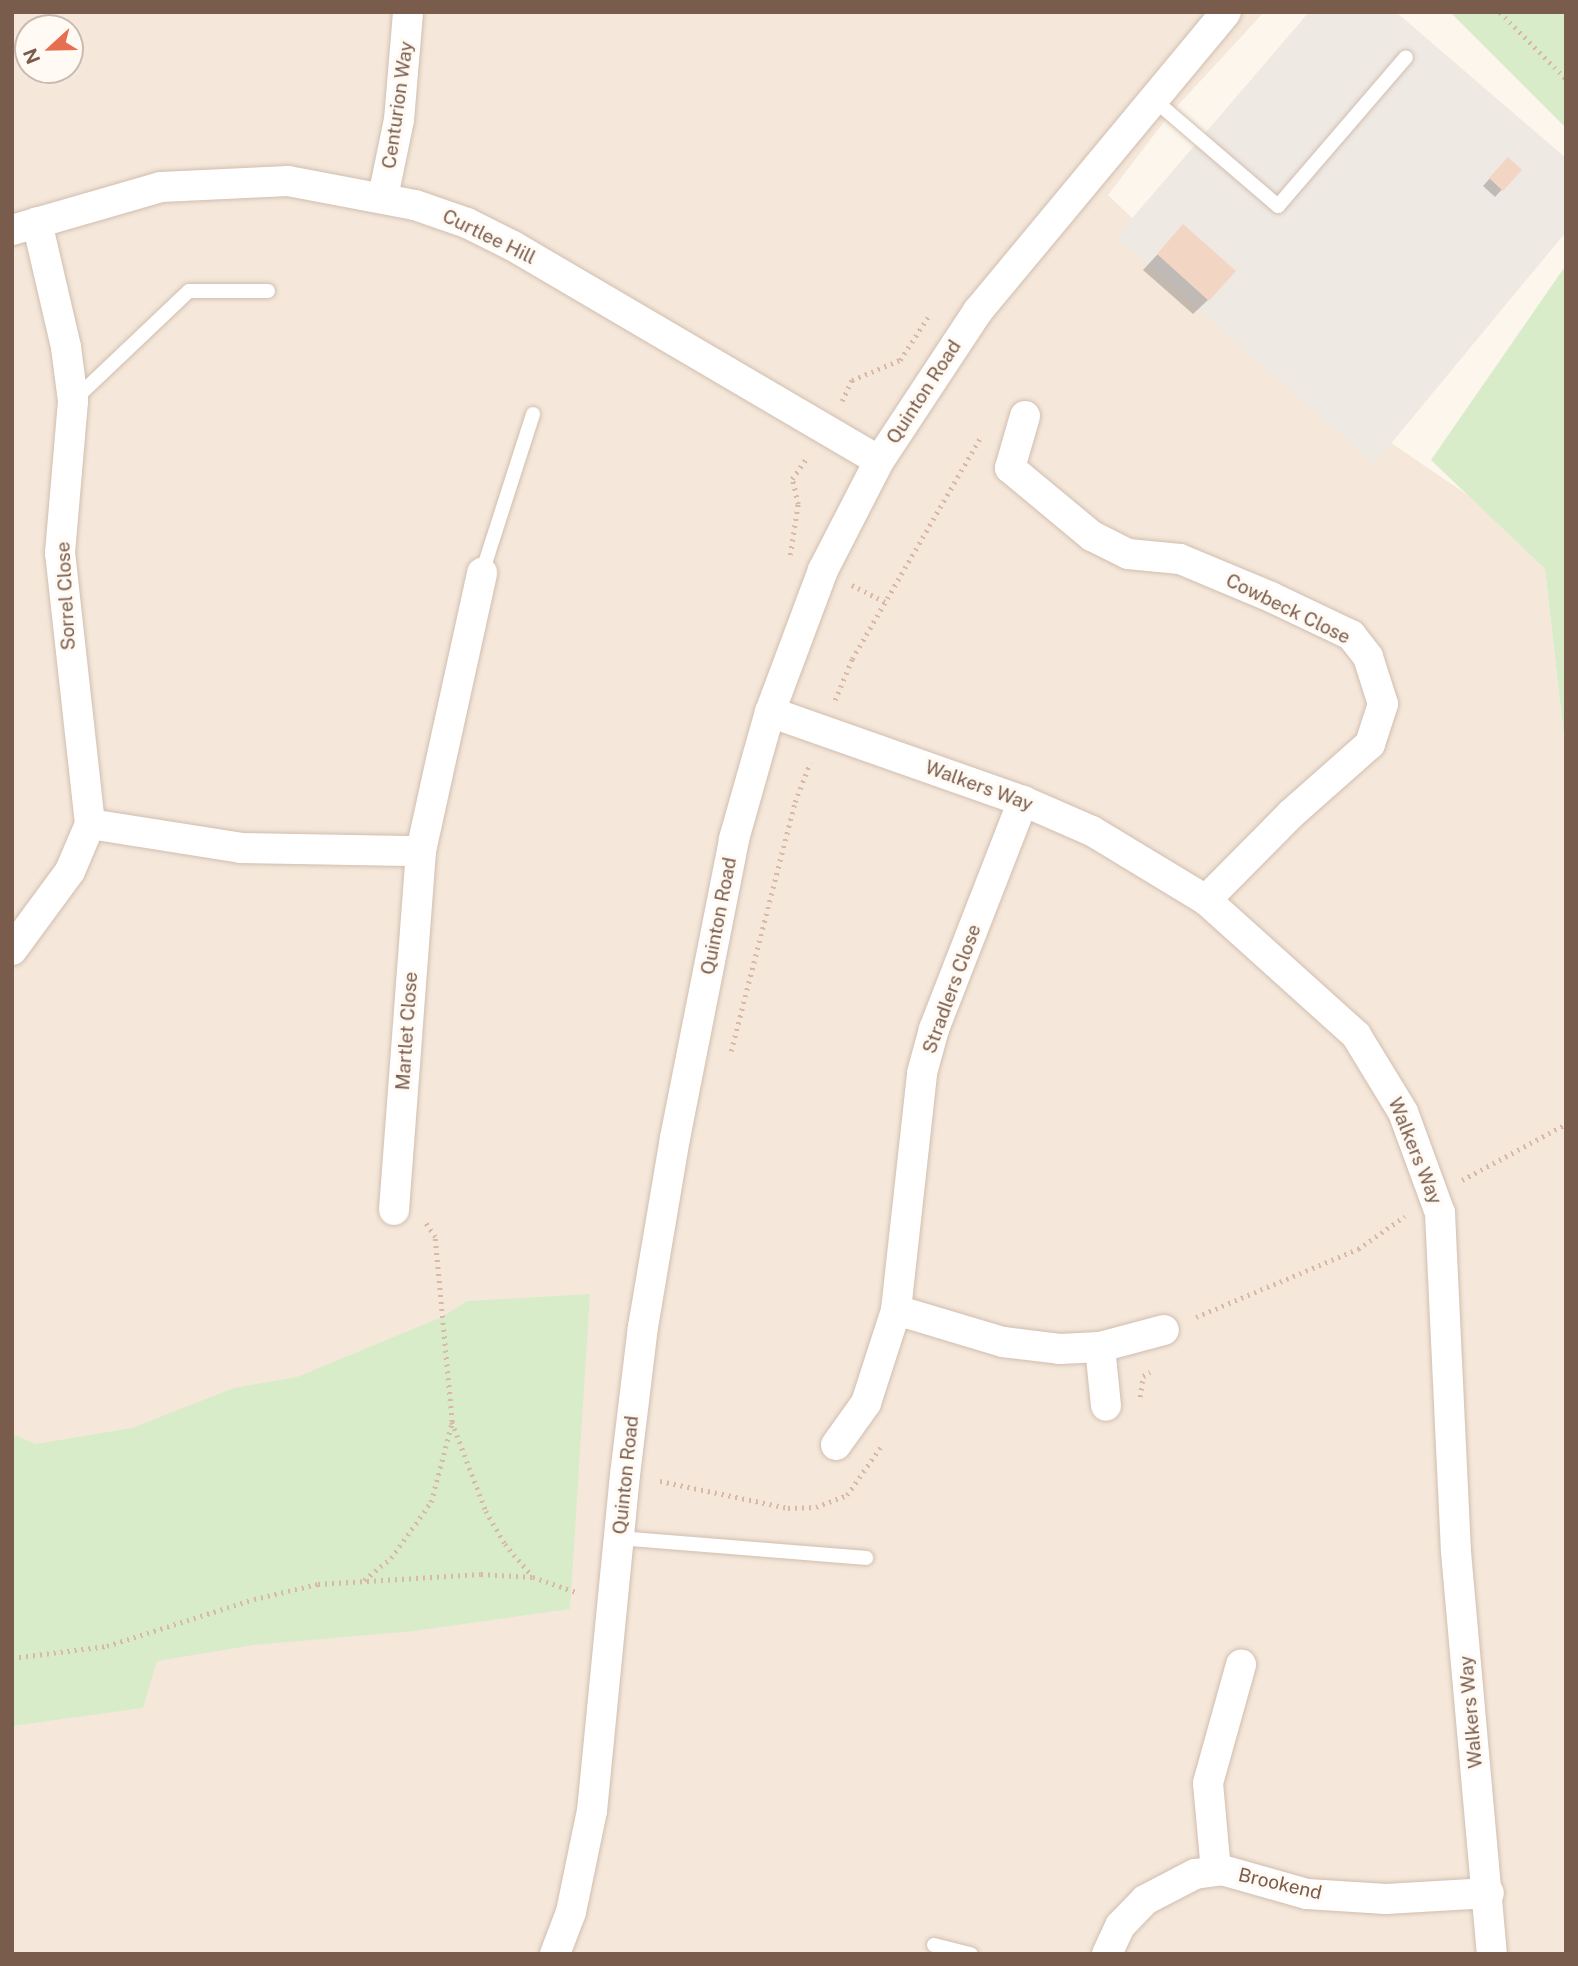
<!DOCTYPE html>
<style>
body{margin:0}
#map{position:relative;width:1578px;height:1966px;overflow:hidden;background:#fdf6ec;font-family:"Public Sans",sans-serif}
div>[style]{position:absolute}
[style*='--x']{left:calc(var(--x)*1px);top:calc(var(--y)*1px);width:calc(var(--w)*1px);rotate:calc(var(--a)*1deg)}
.residential>*{inset:0;background:#f5e8da}
.industrial>*{inset:0;background:#efe9e4}
.green>*{inset:0;background:#d8ecc9}
.shadow>*{inset:0;background:#0003}
.building>*{inset:0;background:#f3d5c3}
.path>*{height:4.5px;margin-top:-2.25px;transform-origin:0;background:repeating-linear-gradient(90deg,#d9b8a5 0 2px,transparent 0 7px)}
.roads{filter:drop-shadow(0 0 2px #d1beb0) drop-shadow(0 0 2px #d1beb0)}
.service>*{height:14px;margin:-7px;padding:0 7px;transform-origin:7px;border-radius:7px;background:#fff}
.minor>*{height:30px;margin:-15px;padding:0 15px;transform-origin:15px;border-radius:15px;background:#fff}
span{translate:-50% -50%;white-space:nowrap;text-align:center;line-height:1.15;-webkit-text-stroke:6px #fffaf3;paint-order:stroke}
.street-label{font-size:19px;color:#7a5c4d}
.frame{position:absolute;inset:0;border:14px solid #7a5c4d;pointer-events:none}
.north{position:absolute;left:14px;top:14px;width:70px;height:70px;box-sizing:border-box;background:#fffaf3;border:2px solid #cabbb1;border-radius:50%;rotate:248deg;font-size:19px;font-weight:700;line-height:28px;text-align:center;color:#7a5c4d}
.north::after{content:'';display:block;margin:auto;width:24px;height:32px;background:#e76f51;clip-path:polygon(50% 0,100% 100%,50% 72%,0 100%)}
</style>
<div id="map">
<div class="residential">
<i style="clip-path:polygon(evenodd,12px 12px,1264px 12px,1170px 114px,1108px 195px,1305px 384px,1469px 496px,1545px 569px,1566px 757px,1566px 1954px,12px 1954px,12px 12px,28px 28px,70px 28px,70px 70px,28px 70px,28px 28px)"></i>
</div>
<div class="industrial">
<i style="clip-path:polygon(1309px 12px,1396px 12px,1566px 158px,1566px 232px,1374px 464px,1116px 237px)"></i>
</div>
<div class="green">
<i style="clip-path:polygon(1450px 12px,1566px 12px,1566px 128px)"></i>
<i style="clip-path:polygon(1566px 265px,1566px 755px,1545px 569px,1431px 460px)"></i>
<i style="clip-path:polygon(590px 1294px,570px 1609px,414px 1631px,254px 1645px,157px 1661px,143px 1708px,12px 1726px,12px 1434px,36px 1444px,132px 1428px,234px 1388px,297px 1377px,442px 1317px,467px 1301px)"></i>
</div>
<div class="shadow">
<i style="clip-path:polygon(1501px 166px,1520px 170px,1495px 197px,1483px 186px)"></i>
<i style="clip-path:polygon(1169px 242px,1208px 300px,1193px 314px,1143px 270px)"></i>
</div>
<div class="building">
<i style="clip-path:polygon(1508px 157px,1522px 170px,1503px 191px,1489px 178px)"></i>
<i style="clip-path:polygon(1183px 224px,1236px 271px,1209px 301px,1157px 254px)"></i>
</div>
<div class="path">
<i style="--x:1500;--y:12;--w:94;--a:45.4"></i>
<i style="--x:842;--y:401;--w:23;--a:-65"></i>
<i style="--x:852;--y:380;--w:52;--a:-22.6"></i>
<i style="--x:900;--y:360;--w:51;--a:-56.9"></i>
<i style="--x:790;--y:555;--w:52;--a:-81.1"></i>
<i style="--x:798;--y:504;--w:26;--a:-103"></i>
<i style="--x:792;--y:479;--w:24;--a:-55"></i>
<i style="--x:852;--y:585;--w:37;--a:27"></i>
<i style="--x:835;--y:700;--w:44;--a:-67.5"></i>
<i style="--x:852;--y:659;--w:255;--a:-59.9"></i>
<i style="--x:731;--y:1051;--w:257;--a:-75.6"></i>
<i style="--x:795;--y:802;--w:42;--a:-69"></i>
<i style="--x:1462;--y:1180;--w:118;--a:-28.3"></i>
<i style="--x:1196;--y:1317;--w:176;--a:-22.8"></i>
<i style="--x:1358;--y:1249;--w:57;--a:-35.1"></i>
<i style="--x:1140;--y:1397;--w:21;--a:-82"></i>
<i style="--x:1143;--y:1376;--w:8;--a:-30"></i>
<i style="--x:452;--y:1422;--w:95;--a:69.1"></i>
<i style="--x:486;--y:1511;--w:38;--a:60"></i>
<i style="--x:505;--y:1544;--w:43;--a:49.7"></i>
<i style="--x:660;--y:1481;--w:131;--a:11.9"></i>
<i style="--x:788;--y:1508;--w:28;--a:-2"></i>
<i style="--x:816;--y:1507;--w:33;--a:-21"></i>
<i style="--x:847;--y:1495;--w:61;--a:-55"></i>
<i style="--x:364;--y:1580;--w:35;--a:-39"></i>
<i style="--x:391;--y:1558;--w:69;--a:-54.5"></i>
<i style="--x:431;--y:1502;--w:83;--a:-75.3"></i>
<i style="--x:452;--y:1422;--w:186;--a:-95.3"></i>
<i style="--x:435;--y:1237;--w:18;--a:-124"></i>
<i style="--x:12;--y:1658;--w:96;--a:-7.2"></i>
<i style="--x:107;--y:1646;--w:154;--a:-17.7"></i>
<i style="--x:254;--y:1599;--w:66;--a:-13.2"></i>
<i style="--x:318;--y:1584;--w:163;--a:-3.5"></i>
<i style="--x:481;--y:1574;--w:52;--a:3.3"></i>
<i style="--x:533;--y:1577;--w:49;--a:19.2"></i>
</div>
<div class="roads">
<div class="service">
<i style="--x:1152;--y:98;--w:166;--a:40.6"></i>
<i style="--x:1278;--y:206;--w:196;--a:-49.3"></i>
<i style="--x:74;--y:400;--w:158;--a:-43.5"></i>
<i style="--x:189;--y:291;--w:79;--a:0"></i>
<i style="--x:482;--y:573;--w:167;--a:-72.2"></i>
<i style="--x:619;--y:1538;--w:248;--a:4.6"></i>
<i style="--x:934;--y:1945;--w:38;--a:14"></i>
</div>
<div class="minor">
<i style="--x:383;--y:197;--w:79;--a:-78.3"></i>
<i style="--x:399;--y:120;--w:108;--a:-85.2"></i>
<i style="--x:12;--y:230;--w:155;--a:-16.1"></i>
<i style="--x:161;--y:187;--w:127;--a:-2.7"></i>
<i style="--x:288;--y:181;--w:129;--a:10.7"></i>
<i style="--x:415;--y:205;--w:55;--a:19.1"></i>
<i style="--x:467;--y:223;--w:51;--a:26.6"></i>
<i style="--x:513;--y:246;--w:424;--a:30.4"></i>
<i style="--x:1025;--y:416;--w:54;--a:106.1"></i>
<i style="--x:1010;--y:468;--w:107;--a:39.7"></i>
<i style="--x:1092;--y:536;--w:40;--a:26.6"></i>
<i style="--x:1128;--y:554;--w:52;--a:5.5"></i>
<i style="--x:1180;--y:559;--w:99;--a:22.7"></i>
<i style="--x:1271;--y:597;--w:89;--a:25.4"></i>
<i style="--x:1351;--y:635;--w:28;--a:52"></i>
<i style="--x:1368;--y:657;--w:49;--a:72.3"></i>
<i style="--x:1383;--y:704;--w:42;--a:108"></i>
<i style="--x:1370;--y:744;--w:106;--a:138.5"></i>
<i style="--x:1291;--y:814;--w:121;--a:134.7"></i>
<i style="--x:770;--y:712;--w:268;--a:19.4"></i>
<i style="--x:1023;--y:801;--w:75;--a:23.5"></i>
<i style="--x:1092;--y:831;--w:133;--a:31.2"></i>
<i style="--x:1206;--y:900;--w:202;--a:42"></i>
<i style="--x:1356;--y:1035;--w:90;--a:58.6"></i>
<i style="--x:1403;--y:1112;--w:108;--a:69.9"></i>
<i style="--x:1440;--y:1213;--w:339;--a:87.3"></i>
<i style="--x:1456;--y:1552;--w:404;--a:84.9"></i>
<i style="--x:90;--y:824;--w:153;--a:9"></i>
<i style="--x:241;--y:848;--w:180;--a:1"></i>
<i style="--x:421;--y:851;--w:360;--a:94.3"></i>
<i style="--x:421;--y:851;--w:285;--a:-77.6"></i>
<i style="--x:12;--y:950;--w:98;--a:-53.7"></i>
<i style="--x:70;--y:871;--w:51;--a:-66.9"></i>
<i style="--x:90;--y:824;--w:273;--a:-96.3"></i>
<i style="--x:60;--y:553;--w:153;--a:-85.1"></i>
<i style="--x:73;--y:401;--w:54;--a:-97.4"></i>
<i style="--x:66;--y:347;--w:128;--a:-103.1"></i>
<i style="--x:896;--y:1310;--w:112;--a:16.7"></i>
<i style="--x:1003;--y:1342;--w:57;--a:7"></i>
<i style="--x:1060;--y:1349;--w:40;--a:-2.9"></i>
<i style="--x:1100;--y:1347;--w:66;--a:-14.9"></i>
<i style="--x:1100;--y:1347;--w:59;--a:84.2"></i>
<i style="--x:836;--y:1445;--w:52;--a:-54.5"></i>
<i style="--x:866;--y:1403;--w:98;--a:-72.1"></i>
<i style="--x:896;--y:1310;--w:238;--a:-83.7"></i>
<i style="--x:922;--y:1073;--w:46;--a:-74.7"></i>
<i style="--x:934;--y:1029;--w:245;--a:-68.7"></i>
<i style="--x:1216;--y:1871;--w:88;--a:-95.2"></i>
<i style="--x:1208;--y:1783;--w:123;--a:-74.4"></i>
<i style="--x:555;--y:1954;--w:45;--a:-69.1"></i>
<i style="--x:571;--y:1912;--w:103;--a:-78.3"></i>
<i style="--x:592;--y:1811;--w:338;--a:-84.4"></i>
<i style="--x:625;--y:1475;--w:149;--a:-83.1"></i>
<i style="--x:643;--y:1327;--w:192;--a:-80.4"></i>
<i style="--x:675;--y:1138;--w:305;--a:-78.8"></i>
<i style="--x:734;--y:839;--w:132;--a:-74.2"></i>
<i style="--x:770;--y:712;--w:152;--a:-69.5"></i>
<i style="--x:823;--y:570;--w:123;--a:-62.8"></i>
<i style="--x:879;--y:461;--w:180;--a:-56.6"></i>
<i style="--x:978;--y:311;--w:388;--a:-50.3"></i>
<i style="--x:1107;--y:1954;--w:31;--a:-65"></i>
<i style="--x:1120;--y:1926;--w:36;--a:-46"></i>
<i style="--x:1145;--y:1900;--w:56;--a:-27.5"></i>
<i style="--x:1195;--y:1874;--w:27;--a:-8"></i>
<i style="--x:1222;--y:1870;--w:88;--a:15.8"></i>
<i style="--x:1307;--y:1894;--w:79;--a:3.6"></i>
<i style="--x:1386;--y:1899;--w:103;--a:-3.3"></i>
</div>
</div>
<div class="street-label">
<span style="left:398px;top:105px;rotate:-82deg">Centurion Way</span>
<span style="left:489px;top:237px;rotate:26deg">Curtlee Hill</span>
<span style="left:924px;top:392px;rotate:-57deg">Quinton Road</span>
<span style="left:66px;top:596px;rotate:-93deg">Sorrel Close</span>
<span style="left:1288px;top:609px;rotate:26deg">Cowbeck Close</span>
<span style="left:979px;top:786px;rotate:20deg">Walkers Way</span>
<span style="left:719px;top:916px;rotate:-79deg">Quinton Road</span>
<span style="left:952px;top:989px;rotate:-70deg">Stradlers Close</span>
<span style="left:407px;top:1031px;rotate:-86deg">Martlet Close</span>
<span style="left:1415px;top:1151px;rotate:68deg">Walkers Way</span>
<span style="left:626px;top:1475px;rotate:-84deg">Quinton Road</span>
<span style="left:1471px;top:1712px;rotate:-95deg">Walkers Way</span>
<span style="left:1280px;top:1884px;rotate:13deg">Brookend</span>
</div>
<div class="frame"></div>
<div class="north">N</div>
</div>
